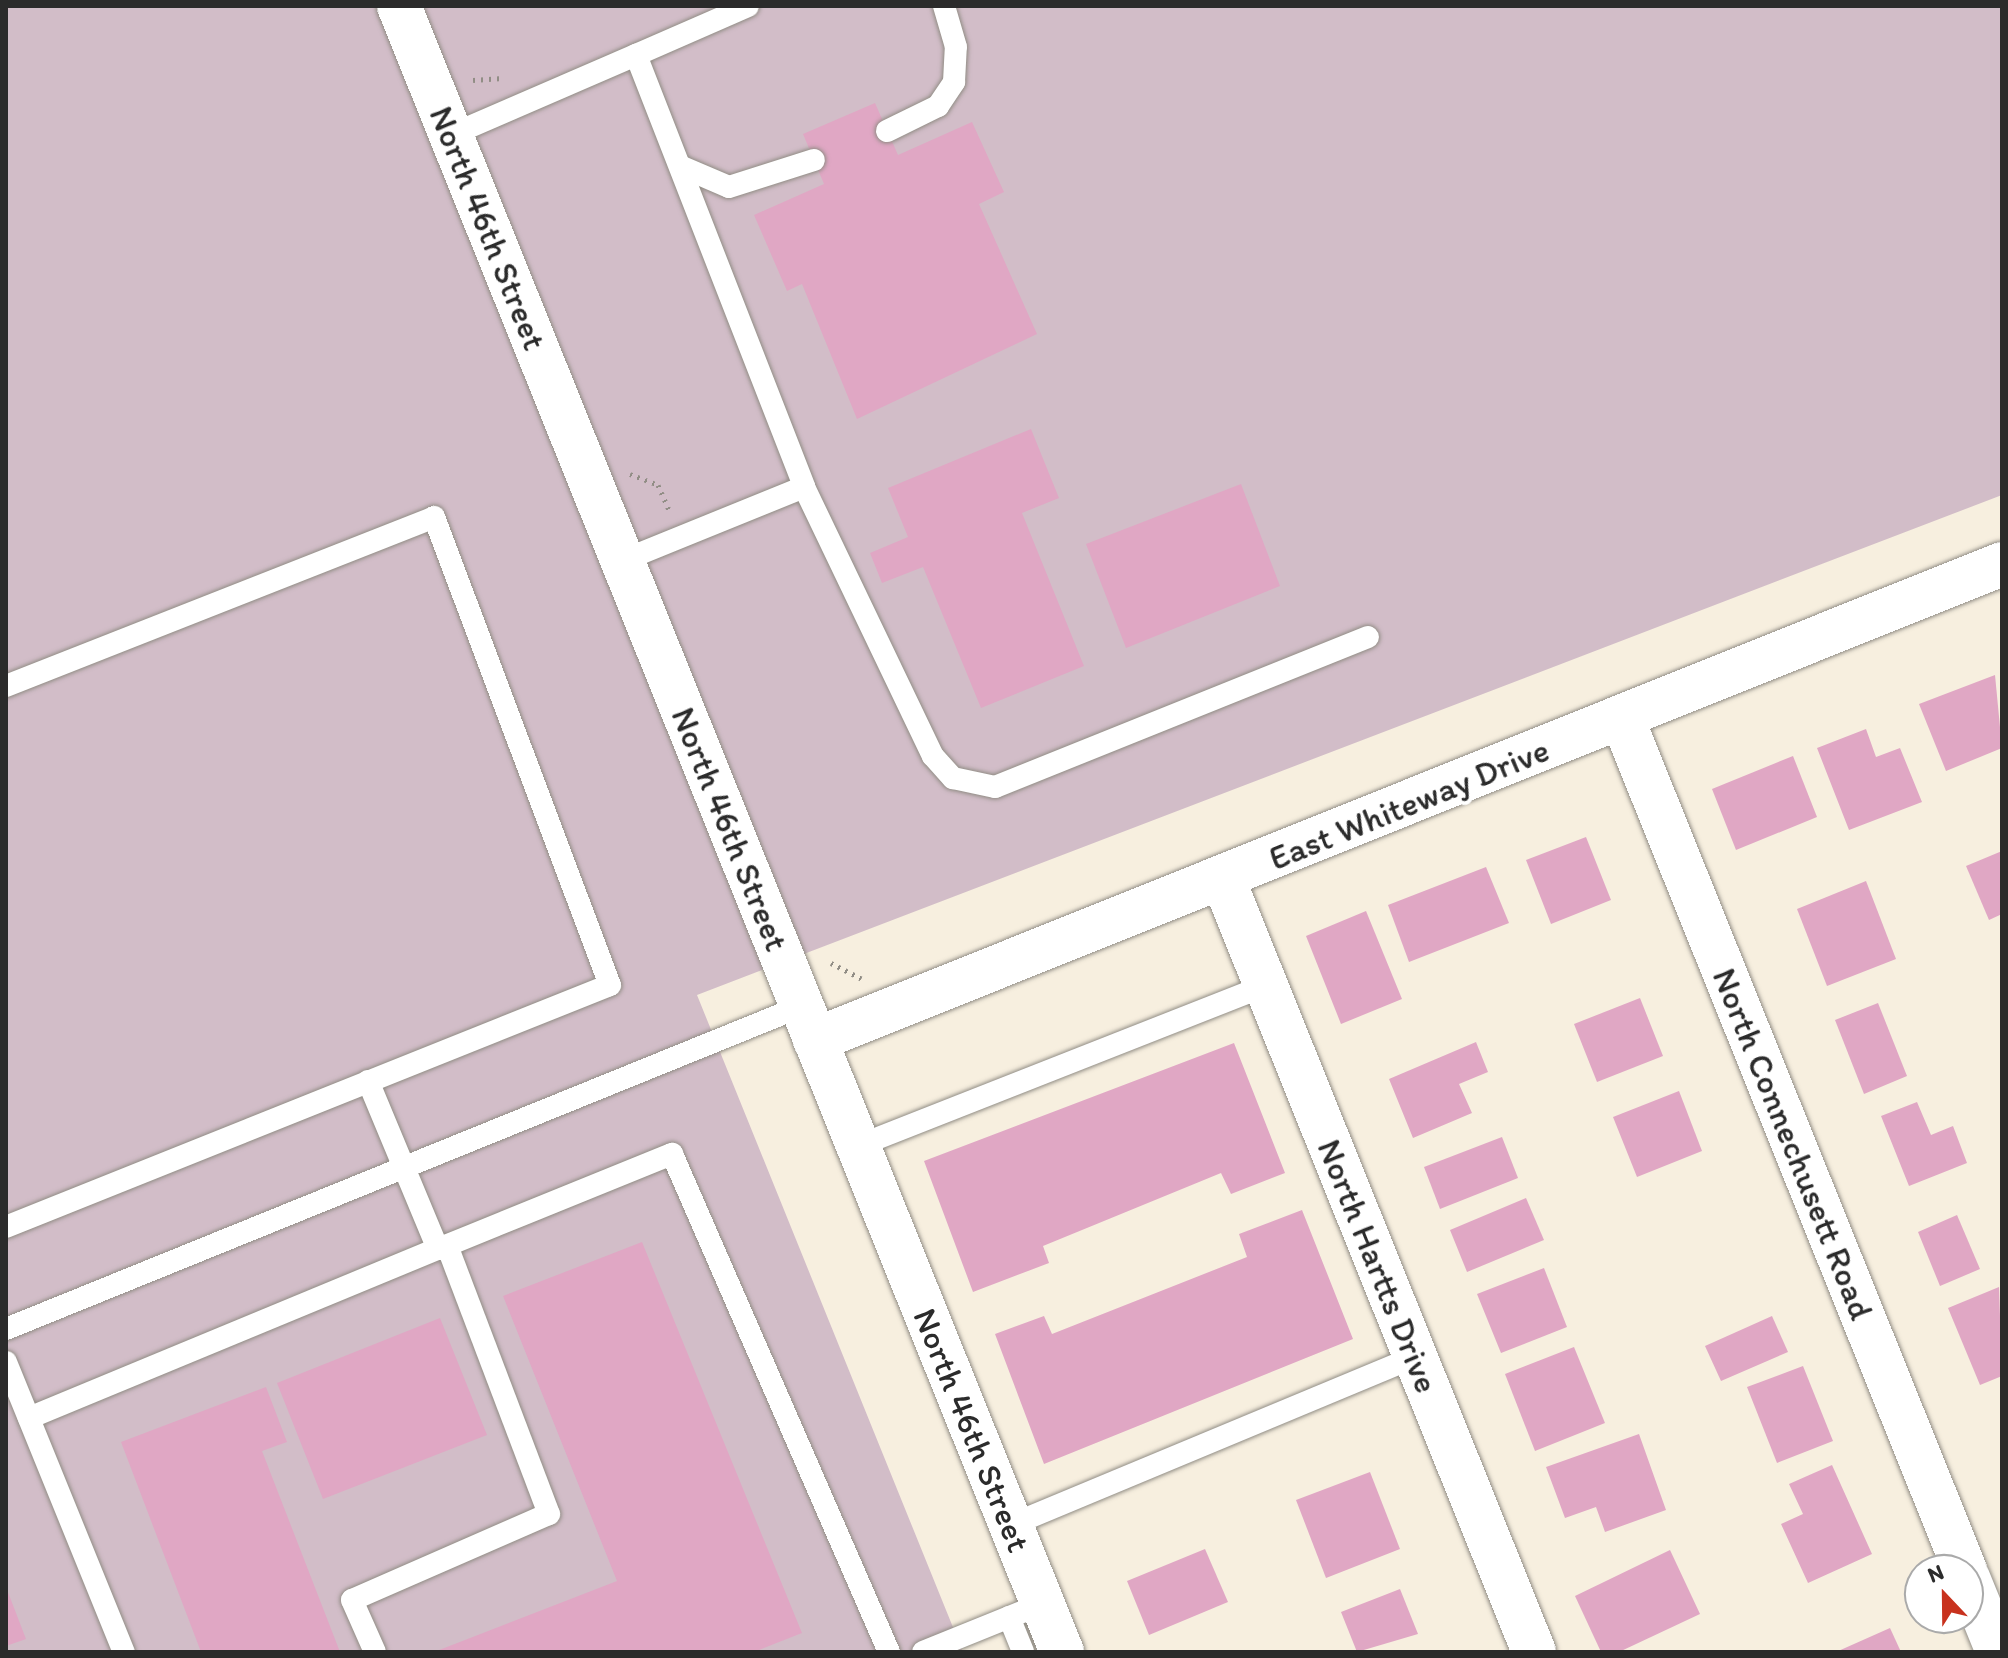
<!DOCTYPE html>
<style>
body{margin:0}
#map{position:relative;width:2008px;height:1658px;overflow:hidden;background:#f7efdf;font-family:Itim,sans-serif}
div>[style]{position:absolute}
[style*='--x']{left:calc(var(--x)*1px);top:calc(var(--y)*1px);width:calc(var(--w)*1px);rotate:calc(var(--a)*1deg)}
.industrial>*{inset:0;background:#d2bdc8}
.building>*{inset:0;background:#e0a7c4}
.path>*{height:5px;margin-top:-2.5px;transform-origin:0;background:repeating-linear-gradient(90deg,#918d85 0 2px,transparent 0 8px)}
.roads{filter:drop-shadow(0 0 2px #918d85) drop-shadow(0 0 2px #918d85)}
.lane>*{height:22px;margin:-11px;padding:0 11px;transform-origin:11px;border-radius:11px;background:#fff}
.street>*{height:44px;margin:-22px;padding:0 22px;transform-origin:22px;border-radius:22px;background:#fff}
.secondary>*{height:44px;margin:-22px;padding:0 22px;transform-origin:22px;border-radius:22px;background:#fff}
span{translate:-50% -50%;white-space:nowrap;text-align:center;line-height:1.15;-webkit-text-stroke:8px #fff;paint-order:stroke}
.street-label{font-size:34px;color:#2b2b2b}
.frame{position:absolute;inset:0;border:8px solid #2b2b2b;pointer-events:none}
.north{position:absolute;left:1904px;top:1554px;width:80px;height:80px;box-sizing:border-box;background:#fff;border:2px solid #aaa;border-radius:50%;rotate:338deg;font-size:22px;font-weight:700;line-height:32px;text-align:center;color:#2b2b2b}
.north::after{content:'';display:block;margin:auto;width:28px;height:36px;background:#c8321e;clip-path:polygon(50% 0,100% 100%,50% 72%,0 100%)}
</style>
<div id="map">
<div class="industrial">
<i style="clip-path:polygon(6px 6px,2002px 6px,2002px 495px,697px 995px,963px 1652px,6px 1652px)"></i>
</div>
<div class="building">
<i style="clip-path:polygon(875px 103px,898px 155px,972px 122px,1004px 192px,979px 204px,1037px 334px,857px 419px,802px 284px,787px 291px,754px 215px,824px 184px,803px 134px)"></i>
<i style="clip-path:polygon(1031px 429px,1059px 498px,1022px 513px,1084px 666px,981px 708px,923px 567px,882px 583px,870px 553px,908px 537px,888px 488px)"></i>
<i style="clip-path:polygon(1241px 484px,1280px 586px,1126px 648px,1086px 544px)"></i>
<i style="clip-path:polygon(1995px 675px,2002px 748px,1946px 771px,1919px 704px)"></i>
<i style="clip-path:polygon(1866px 729px,1876px 757px,1900px 748px,1922px 802px,1849px 830px,1817px 748px)"></i>
<i style="clip-path:polygon(1793px 756px,1817px 817px,1736px 850px,1712px 789px)"></i>
<i style="clip-path:polygon(1586px 837px,1611px 900px,1551px 924px,1526px 860px)"></i>
<i style="clip-path:polygon(2002px 851px,2002px 914px,1989px 920px,1966px 866px)"></i>
<i style="clip-path:polygon(1486px 867px,1509px 923px,1409px 962px,1388px 905px)"></i>
<i style="clip-path:polygon(1866px 881px,1896px 959px,1827px 986px,1797px 909px)"></i>
<i style="clip-path:polygon(1366px 911px,1402px 999px,1341px 1024px,1306px 936px)"></i>
<i style="clip-path:polygon(1640px 998px,1663px 1056px,1597px 1082px,1574px 1024px)"></i>
<i style="clip-path:polygon(1878px 1003px,1907px 1076px,1864px 1094px,1835px 1020px)"></i>
<i style="clip-path:polygon(1476px 1042px,1488px 1072px,1459px 1084px,1472px 1113px,1413px 1138px,1389px 1079px)"></i>
<i style="clip-path:polygon(1234px 1043px,1285px 1173px,1231px 1194px,1221px 1173px,1043px 1246px,1049px 1263px,973px 1292px,924px 1161px)"></i>
<i style="clip-path:polygon(1679px 1091px,1702px 1151px,1637px 1177px,1613px 1117px)"></i>
<i style="clip-path:polygon(1917px 1102px,1931px 1135px,1953px 1126px,1967px 1163px,1909px 1186px,1881px 1116px)"></i>
<i style="clip-path:polygon(1502px 1137px,1518px 1178px,1440px 1209px,1424px 1167px)"></i>
<i style="clip-path:polygon(1526px 1198px,1544px 1240px,1467px 1272px,1450px 1230px)"></i>
<i style="clip-path:polygon(1302px 1210px,1353px 1339px,1044px 1464px,995px 1334px,1044px 1316px,1052px 1334px,1247px 1257px,1239px 1234px)"></i>
<i style="clip-path:polygon(1957px 1215px,1980px 1269px,1940px 1286px,1918px 1232px)"></i>
<i style="clip-path:polygon(642px 1242px,802px 1633px,754px 1652px,434px 1652px,617px 1581px,503px 1296px)"></i>
<i style="clip-path:polygon(1544px 1268px,1567px 1327px,1501px 1353px,1477px 1294px)"></i>
<i style="clip-path:polygon(1999px 1287px,2002px 1376px,1980px 1385px,1948px 1308px)"></i>
<i style="clip-path:polygon(1772px 1316px,1788px 1352px,1721px 1381px,1705px 1346px)"></i>
<i style="clip-path:polygon(440px 1318px,487px 1435px,323px 1499px,277px 1383px)"></i>
<i style="clip-path:polygon(1574px 1347px,1605px 1423px,1535px 1451px,1505px 1374px)"></i>
<i style="clip-path:polygon(1803px 1366px,1833px 1441px,1777px 1463px,1747px 1387px)"></i>
<i style="clip-path:polygon(266px 1387px,287px 1442px,262px 1451px,340px 1652px,201px 1652px,121px 1442px)"></i>
<i style="clip-path:polygon(1639px 1434px,1666px 1510px,1605px 1532px,1596px 1507px,1565px 1518px,1546px 1467px)"></i>
<i style="clip-path:polygon(1832px 1465px,1872px 1554px,1808px 1583px,1781px 1524px,1803px 1514px,1789px 1484px)"></i>
<i style="clip-path:polygon(1370px 1472px,1400px 1549px,1326px 1578px,1296px 1500px)"></i>
<i style="clip-path:polygon(1205px 1549px,1228px 1602px,1149px 1635px,1127px 1581px)"></i>
<i style="clip-path:polygon(1670px 1550px,1700px 1614px,1619px 1652px,1601px 1652px,1575px 1596px)"></i>
<i style="clip-path:polygon(6px 1587px,26px 1639px,6px 1646px)"></i>
<i style="clip-path:polygon(1400px 1589px,1418px 1634px,1357px 1652px,1341px 1612px)"></i>
<i style="clip-path:polygon(1890px 1628px,1901px 1652px,1836px 1652px)"></i>
</div>
<div class="path">
<i style="--x:473;--y:80;--w:30;--a:-4"></i>
<i style="--x:630;--y:474;--w:30;--a:21"></i>
<i style="--x:658;--y:485;--w:27;--a:66"></i>
<i style="--x:831;--y:963;--w:34;--a:27"></i>
</div>
<div class="roads">
<div class="lane">
<i style="--x:636;--y:55;--w:122;--a:-23.6"></i>
<i style="--x:887;--y:131;--w:57;--a:-26.1"></i>
<i style="--x:938;--y:106;--w:29;--a:-56"></i>
<i style="--x:954;--y:82;--w:35;--a:-87"></i>
<i style="--x:956;--y:47;--w:43;--a:-106.3"></i>
<i style="--x:451;--y:135;--w:202;--a:-23.4"></i>
<i style="--x:636;--y:55;--w:464;--a:68.7"></i>
<i style="--x:804;--y:487;--w:196;--a:157.9"></i>
<i style="--x:680;--y:166;--w:53;--a:23.2"></i>
<i style="--x:729;--y:187;--w:89;--a:-17.6"></i>
<i style="--x:804;--y:487;--w:298;--a:64.4"></i>
<i style="--x:933;--y:756;--w:30;--a:48"></i>
<i style="--x:953;--y:778;--w:43;--a:12.1"></i>
<i style="--x:995;--y:787;--w:402;--a:-21.9"></i>
<i style="--x:6;--y:686;--w:460;--a:-21.5"></i>
<i style="--x:434;--y:517;--w:500;--a:69.4"></i>
<i style="--x:610;--y:985;--w:651;--a:158.17"></i>
<i style="--x:368;--y:1081;--w:182;--a:67.4"></i>
<i style="--x:438;--y:1249;--w:253;--a:-22.1"></i>
<i style="--x:672;--y:1154;--w:543;--a:66.46"></i>
<i style="--x:858;--y:1146;--w:436;--a:-21.5"></i>
<i style="--x:6;--y:1329;--w:859;--a:-22.09"></i>
<i style="--x:6;--y:1362;--w:313;--a:67.9"></i>
<i style="--x:29;--y:1418;--w:443;--a:-22.5"></i>
<i style="--x:1011;--y:1525;--w:438;--a:-22.6"></i>
<i style="--x:1009;--y:1617;--w:38;--a:68"></i>
<i style="--x:375;--y:1652;--w:57;--a:-113.9"></i>
<i style="--x:352;--y:1600;--w:215;--a:-23.6"></i>
<i style="--x:549;--y:1514;--w:287;--a:-110.8"></i>
<i style="--x:923;--y:1652;--w:128;--a:-22"></i>
</div>
<div class="street">
<i style="--x:1622;--y:718;--w:918;--a:68.07"></i>
<i style="--x:1223;--y:879;--w:833;--a:68.08"></i>
<i style="--x:815;--y:1040;--w:1279;--a:-21.85"></i>
<i style="--x:1968;--y:1578;--w:80;--a:67.9"></i>
</div>
<div class="secondary">
<i style="--x:399;--y:6;--w:1775;--a:68.06"></i>
</div>
</div>
<div class="street-label">
<span style="left:488px;top:228px;rotate:68deg">North 46th Street</span>
<span style="left:1409px;top:804px;rotate:-22deg">East Whiteway Drive</span>
<span style="left:730px;top:829px;rotate:68deg">North 46th Street</span>
<span style="left:1793px;top:1144px;rotate:68deg">North Connechusett Road</span>
<span style="left:1378px;top:1266px;rotate:68deg">North Hartts Drive</span>
<span style="left:972px;top:1430px;rotate:68deg">North 46th Street</span>
</div>
<div class="frame"></div>
<div class="north">N</div>
</div>
